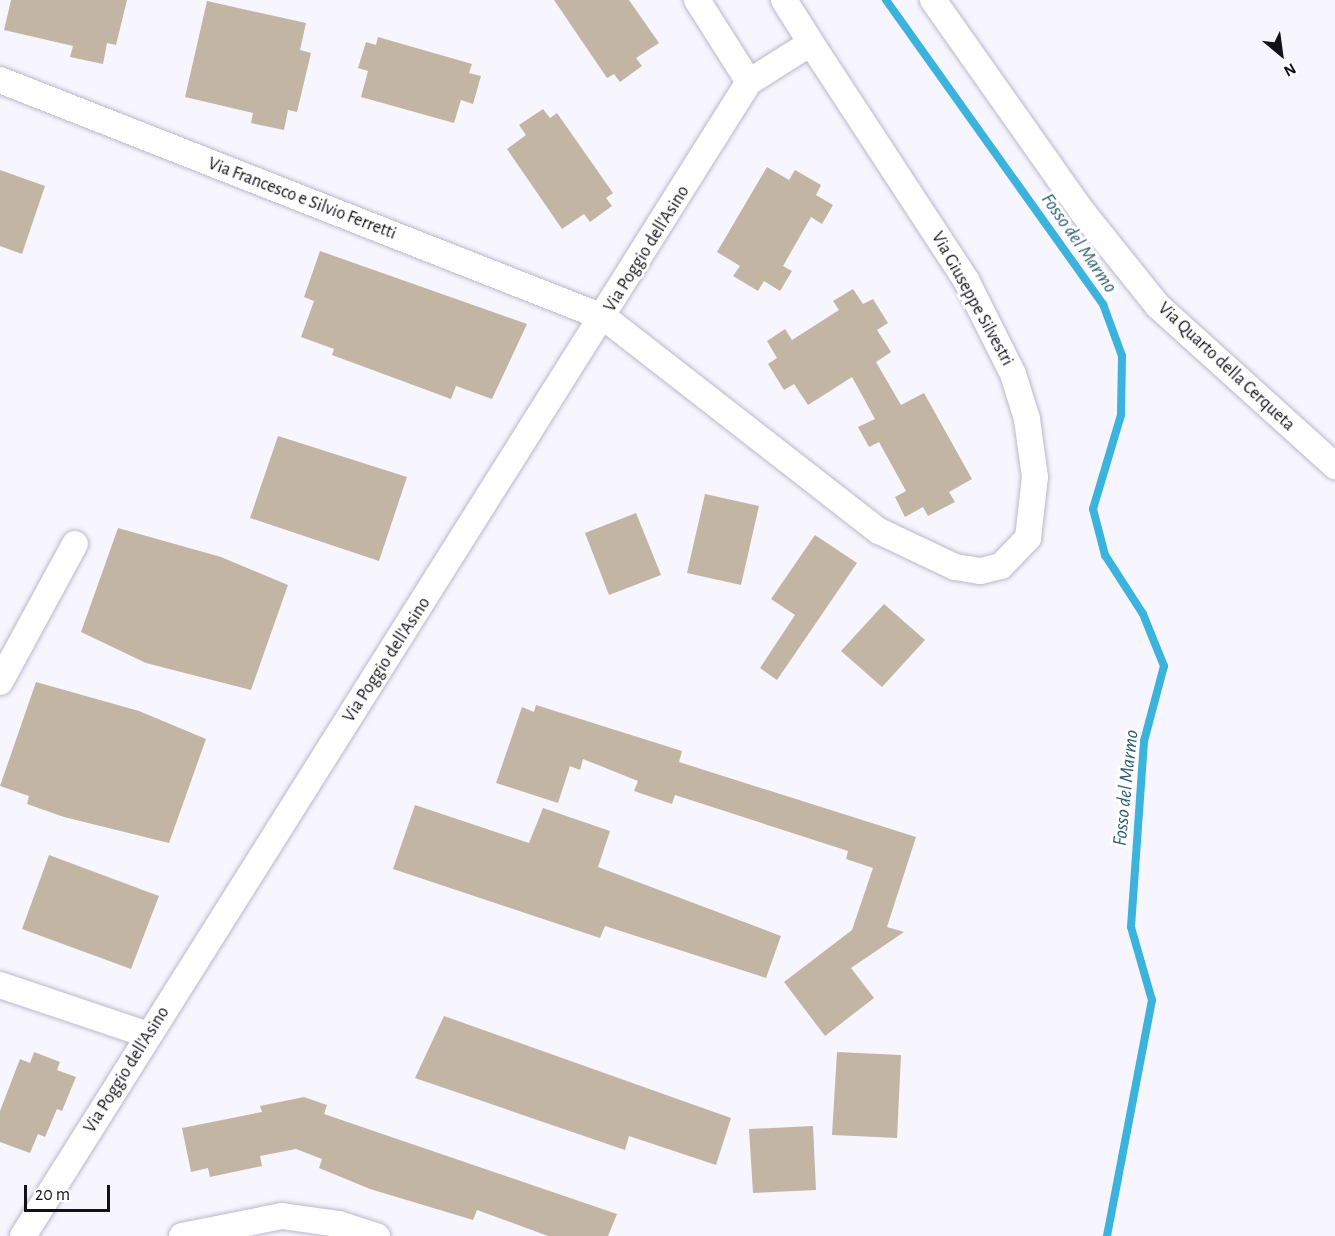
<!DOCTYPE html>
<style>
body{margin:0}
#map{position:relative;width:1335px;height:1236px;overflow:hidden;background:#f7f6fe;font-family:"Alegreya Sans",sans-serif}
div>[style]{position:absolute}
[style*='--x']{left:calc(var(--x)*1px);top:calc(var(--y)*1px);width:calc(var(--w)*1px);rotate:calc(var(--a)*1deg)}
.stream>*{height:8px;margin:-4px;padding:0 4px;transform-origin:4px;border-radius:4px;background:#3bb3dc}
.building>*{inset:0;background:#c3b5a4}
.roads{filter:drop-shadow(0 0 2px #bab8cc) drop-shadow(0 0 2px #bab8cc)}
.street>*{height:26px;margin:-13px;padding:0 13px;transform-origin:13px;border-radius:13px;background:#fff}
span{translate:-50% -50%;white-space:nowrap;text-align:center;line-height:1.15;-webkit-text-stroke:6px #fff;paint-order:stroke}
.street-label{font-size:18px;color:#121118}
.water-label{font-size:20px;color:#2b5b6d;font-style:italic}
.north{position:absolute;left:1251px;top:24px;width:60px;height:60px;-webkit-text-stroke:4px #fff;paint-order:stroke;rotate:151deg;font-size:16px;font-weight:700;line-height:24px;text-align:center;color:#121118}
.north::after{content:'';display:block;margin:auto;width:21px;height:27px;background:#121118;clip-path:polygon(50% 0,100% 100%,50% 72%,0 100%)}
.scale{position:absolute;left:24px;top:1185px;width:86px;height:27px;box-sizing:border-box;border:3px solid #121118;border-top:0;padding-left:8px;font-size:18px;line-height:21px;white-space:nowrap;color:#121118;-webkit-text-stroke:4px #fff;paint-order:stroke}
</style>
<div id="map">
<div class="stream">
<i style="--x:886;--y:0;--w:374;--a:54.5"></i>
<i style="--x:1103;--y:304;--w:55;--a:69.9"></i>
<i style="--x:1122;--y:356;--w:59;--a:91"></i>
<i style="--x:1121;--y:415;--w:98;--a:106.6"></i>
<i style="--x:1093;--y:509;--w:48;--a:75.4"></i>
<i style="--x:1105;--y:555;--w:70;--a:57.2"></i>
<i style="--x:1143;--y:614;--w:56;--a:68"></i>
<i style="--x:1164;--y:666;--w:78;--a:104.9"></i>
<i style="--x:1144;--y:741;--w:186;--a:94"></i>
<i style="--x:1131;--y:927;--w:76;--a:74"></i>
<i style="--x:1152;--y:1000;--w:240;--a:100.8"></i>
</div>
<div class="building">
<i style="clip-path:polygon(11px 0,127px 0,116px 45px,107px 43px,103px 64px,70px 57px,73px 46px,4px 30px)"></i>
<i style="clip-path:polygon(554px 0,629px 0,659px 43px,636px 58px,642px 66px,620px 82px,614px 74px,607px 78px)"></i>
<i style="clip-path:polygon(207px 1px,306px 23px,300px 50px,311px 53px,297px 112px,288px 110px,284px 130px,251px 123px,253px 113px,185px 97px)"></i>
<i style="clip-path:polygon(378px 37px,472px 64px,469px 73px,481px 76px,473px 104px,461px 100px,454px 123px,361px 97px,368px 71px,358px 68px,366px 42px,376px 45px)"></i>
<i style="clip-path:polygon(543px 109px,550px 118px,557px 113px,613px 193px,606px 198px,612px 206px,590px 222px,584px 214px,562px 229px,507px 149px,526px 135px,519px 125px)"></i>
<i style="clip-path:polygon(767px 167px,789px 180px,795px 170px,821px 185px,816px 195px,833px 205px,822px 224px,811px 217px,783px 266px,792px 271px,780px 291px,764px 281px,758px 291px,733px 276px,740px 266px,717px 252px)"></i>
<i style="clip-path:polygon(0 170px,45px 186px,22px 254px,0 246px)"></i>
<i style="clip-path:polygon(320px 251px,527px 324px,492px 399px,456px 386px,451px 399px,332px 355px,334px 349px,301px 337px,314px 301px,304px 297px)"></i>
<i style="clip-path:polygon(853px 289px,863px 304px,873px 299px,888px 323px,877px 330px,891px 352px,876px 362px,901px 405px,924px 393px,972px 479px,949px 492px,955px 502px,928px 516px,923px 507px,905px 517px,895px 497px,906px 491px,879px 442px,869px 447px,858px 427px,875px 419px,852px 377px,808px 405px,794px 384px,784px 390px,768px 364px,777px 358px,767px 341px,785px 329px,792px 340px,839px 310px,833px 301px)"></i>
<i style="clip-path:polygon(278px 436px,407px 477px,379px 561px,250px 518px)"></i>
<i style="clip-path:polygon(705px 494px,759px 506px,741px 585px,687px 573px)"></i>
<i style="clip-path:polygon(636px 513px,661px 575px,609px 595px,585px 533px)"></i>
<i style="clip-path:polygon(118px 528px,221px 557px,288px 585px,251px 690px,146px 663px,81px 632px)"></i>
<i style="clip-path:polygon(815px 535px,857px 563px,777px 680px,760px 668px,795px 615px,771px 599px)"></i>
<i style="clip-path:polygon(884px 604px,925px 640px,882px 687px,841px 651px)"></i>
<i style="clip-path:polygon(36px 682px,139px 711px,206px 739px,169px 843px,64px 817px,27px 804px,29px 796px,0 786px)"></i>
<i style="clip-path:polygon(536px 705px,682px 751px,679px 762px,916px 837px,887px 927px,904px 932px,851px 968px,874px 998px,825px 1036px,784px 982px,852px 930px,873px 868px,846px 859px,848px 851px,675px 795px,672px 804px,634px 791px,638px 781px,583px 759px,580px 770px,570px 766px,558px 803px,496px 783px,522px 707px,534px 712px)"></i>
<i style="clip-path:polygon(415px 805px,529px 843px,543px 808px,610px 831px,598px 867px,781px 936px,766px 978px,605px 926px,600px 938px,393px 869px)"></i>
<i style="clip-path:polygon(49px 855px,159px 896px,131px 969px,22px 929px)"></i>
<i style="clip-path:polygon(444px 1016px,731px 1118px,716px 1165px,629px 1136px,625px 1150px,415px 1078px)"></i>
<i style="clip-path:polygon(34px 1052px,60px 1062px,57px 1070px,76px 1077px,62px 1111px,57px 1109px,45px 1137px,38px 1134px,30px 1153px,0 1142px,0 1111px,20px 1059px,30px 1063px)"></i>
<i style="clip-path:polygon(837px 1052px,901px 1055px,897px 1138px,832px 1135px)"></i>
<i style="clip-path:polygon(304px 1097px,327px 1105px,324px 1114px,617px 1214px,608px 1236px,548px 1236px,477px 1210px,473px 1220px,370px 1189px,319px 1168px,322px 1159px,296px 1149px,260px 1156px,262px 1166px,210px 1177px,208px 1168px,191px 1172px,182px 1128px,262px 1112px,260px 1106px)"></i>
<i style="clip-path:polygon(813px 1126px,816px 1190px,753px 1193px,749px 1129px)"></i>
</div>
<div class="roads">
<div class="street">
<i style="--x:697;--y:0;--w:97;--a:57.6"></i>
<i style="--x:933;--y:0;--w:257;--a:54.8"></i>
<i style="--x:1081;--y:210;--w:123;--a:51.3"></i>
<i style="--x:1158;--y:306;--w:239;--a:42.1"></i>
<i style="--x:0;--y:80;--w:650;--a:21.47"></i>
<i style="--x:605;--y:318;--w:347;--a:37.9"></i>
<i style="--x:879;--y:531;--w:84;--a:25.3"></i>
<i style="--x:955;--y:567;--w:26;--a:9"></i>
<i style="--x:981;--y:571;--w:21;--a:-14"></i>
<i style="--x:1001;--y:566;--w:39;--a:-46"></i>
<i style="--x:1028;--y:538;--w:61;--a:-83.5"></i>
<i style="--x:1035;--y:477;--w:59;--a:-97.9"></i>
<i style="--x:1027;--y:419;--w:47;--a:-107.3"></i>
<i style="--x:1013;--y:374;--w:105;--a:-116.6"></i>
<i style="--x:966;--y:280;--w:283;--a:-123.2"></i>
<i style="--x:0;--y:682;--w:157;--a:-61.5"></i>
<i style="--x:0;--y:985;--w:157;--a:18.6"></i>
<i style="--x:23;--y:1236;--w:1363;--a:-57.83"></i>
<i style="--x:749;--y:82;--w:73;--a:-32.2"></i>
<i style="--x:811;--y:43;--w:51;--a:-122.1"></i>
<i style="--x:182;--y:1236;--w:102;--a:-11.3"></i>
<i style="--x:282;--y:1216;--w:58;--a:8"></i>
<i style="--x:339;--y:1224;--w:40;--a:18"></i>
</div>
</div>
<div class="street-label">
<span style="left:302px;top:199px;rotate:21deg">Via Francesco e Silvio Ferretti</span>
<span style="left:647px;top:249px;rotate:-58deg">Via Poggio dell'Asino</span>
<span style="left:972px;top:299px;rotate:61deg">Via Giuseppe Silvestri</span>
<span style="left:1226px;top:367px;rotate:43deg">Via Quarto della Cerqueta</span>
<span style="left:387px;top:660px;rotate:-57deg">Via Poggio dell'Asino</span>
<span style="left:127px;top:1070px;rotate:-58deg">Via Poggio dell'Asino</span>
</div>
<div class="water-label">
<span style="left:1079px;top:243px;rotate:55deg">Fosso del Marmo</span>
<span style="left:1126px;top:788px;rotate:-84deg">Fosso del Marmo</span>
</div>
<div class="north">N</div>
<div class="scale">20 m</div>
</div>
